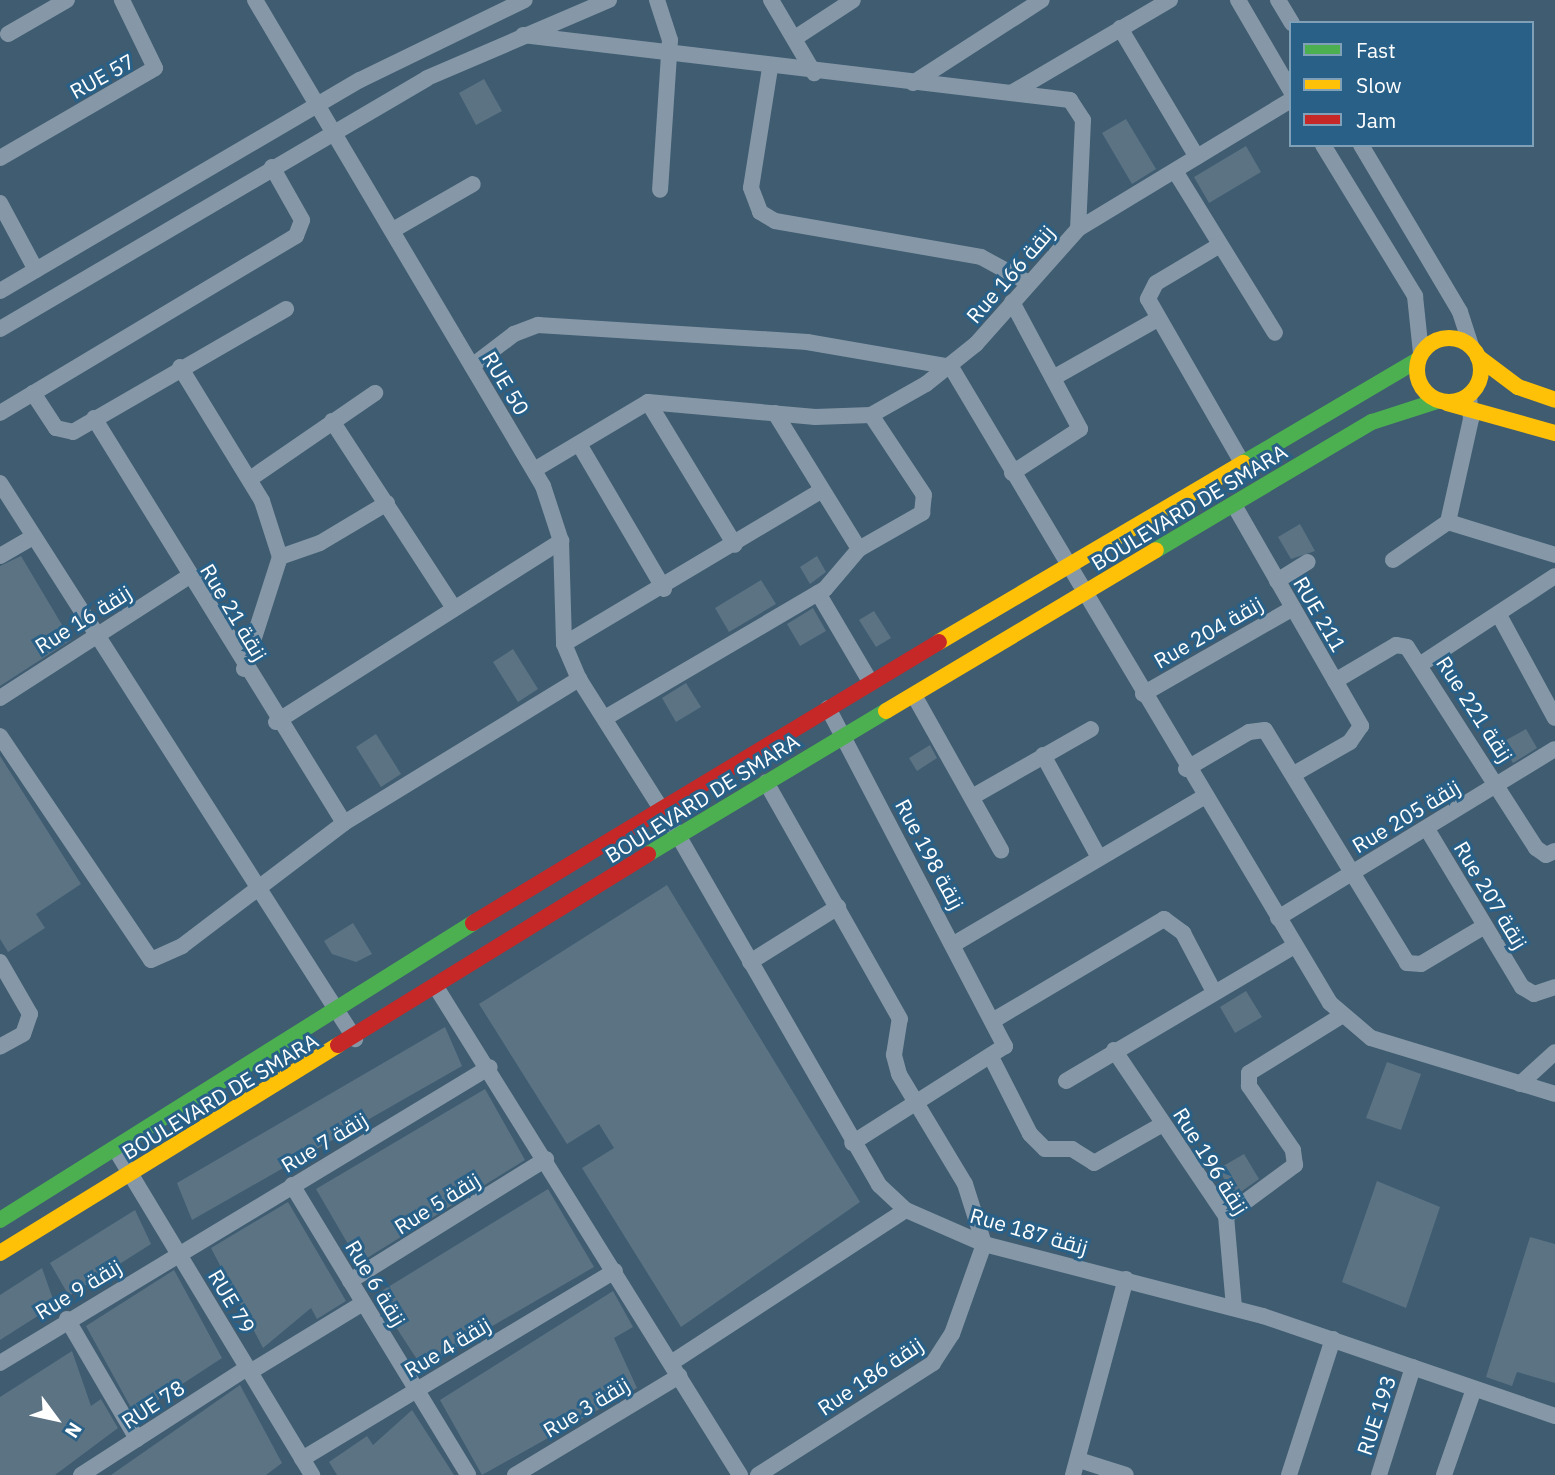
<!DOCTYPE html>
<meta charset="utf-8">
<style>
body{margin:0}
#map{position:relative;width:1555px;height:1475px;overflow:hidden;background:#3f5c71;font-family:"IBM Plex Sans",Cairo,sans-serif}
div>[style]{position:absolute}
[style*='--x']{left:calc(var(--x)*1px);top:calc(var(--y)*1px);width:calc(var(--w)*1px);rotate:calc(var(--a)*1deg)}
.building>*{inset:0;background:#5c7384}
.street>*{height:16px;margin:-8px;padding:0 8px;transform-origin:8px;border-radius:8px;background:#8698a7}
.fast>*{height:16px;margin:-8px;padding:0 8px;transform-origin:8px;border-radius:8px;background:#4caf50}
.slow>*{height:16px;margin:-8px;padding:0 8px;transform-origin:8px;border-radius:8px;background:#ffc107}
.slow>.ring{margin:-8px;padding:0;box-sizing:content-box;background:none;border:16px solid #ffc107;border-radius:50%}
.jam>*{height:16px;margin:-8px;padding:0 8px;transform-origin:8px;border-radius:8px;background:#c62828}
span{translate:-50% -50%;white-space:nowrap;text-align:center;line-height:1.15;-webkit-text-stroke:6px #296087;paint-order:stroke}
.street-label{font-size:21px;color:#fff}
.legend{position:absolute;left:1289px;top:21px;width:245px;height:126px;box-sizing:border-box;background:#296087;border:2px solid #7fa0b7;margin:0;padding:9px 12px;list-style:none;font-size:21px;color:#fff}
.legend li{display:flex;align-items:center;gap:14px;height:35px}
.legend b{width:35px;border:2px solid #7fa0b7}
.north{position:absolute;left:21px;top:1384px;width:70px;height:70px;-webkit-text-stroke:5px #296087;paint-order:stroke;rotate:123deg;font-size:19px;font-weight:700;line-height:28px;text-align:center;color:#fff}
.north::after{content:'';display:block;margin:auto;width:24px;height:32px;background:#fff;clip-path:polygon(50% 0,100% 100%,50% 72%,0 100%)}
</style>
<div id="map">
<div class="building">
<i style="clip-path:polygon(484px 79px,502px 111px,476px 125px,459px 93px)"></i>
<i style="clip-path:polygon(1126px 119px,1156px 169px,1132px 184px,1102px 133px)"></i>
<i style="clip-path:polygon(1246px 146px,1261px 172px,1209px 203px,1194px 177px)"></i>
<i style="clip-path:polygon(1300px 524px,1315px 551px,1291px 559px,1278px 537px)"></i>
<i style="clip-path:polygon(21px 556px,71px 640px,0 686px,0 566px)"></i>
<i style="clip-path:polygon(817px 556px,826px 572px,810px 584px,800px 567px)"></i>
<i style="clip-path:polygon(761px 580px,776px 604px,729px 632px,715px 608px)"></i>
<i style="clip-path:polygon(813px 608px,826px 631px,800px 646px,787px 624px)"></i>
<i style="clip-path:polygon(874px 611px,891px 638px,876px 647px,859px 620px)"></i>
<i style="clip-path:polygon(513px 649px,538px 689px,518px 702px,493px 662px)"></i>
<i style="clip-path:polygon(686px 683px,701px 707px,676px 722px,662px 698px)"></i>
<i style="clip-path:polygon(1526px 729px,1537px 748px,1513px 763px,1501px 743px)"></i>
<i style="clip-path:polygon(376px 734px,401px 774px,381px 787px,356px 747px)"></i>
<i style="clip-path:polygon(930px 745px,937px 758px,917px 771px,909px 758px)"></i>
<i style="clip-path:polygon(0 756px,81px 884px,36px 914px,45px 928px,8px 952px,0 939px)"></i>
<i style="clip-path:polygon(667px 885px,860px 1202px,681px 1327px,582px 1168px,614px 1148px,599px 1124px,567px 1144px,479px 1004px)"></i>
<i style="clip-path:polygon(353px 923px,372px 954px,356px 962px,332px 954px,324px 941px)"></i>
<i style="clip-path:polygon(1246px 991px,1262px 1017px,1235px 1033px,1220px 1007px)"></i>
<i style="clip-path:polygon(445px 1027px,462px 1066px,192px 1220px,177px 1183px)"></i>
<i style="clip-path:polygon(1387px 1062px,1421px 1074px,1401px 1130px,1366px 1118px)"></i>
<i style="clip-path:polygon(485px 1089px,525px 1160px,359px 1263px,316px 1189px)"></i>
<i style="clip-path:polygon(1244px 1154px,1259px 1179px,1235px 1196px,1218px 1169px)"></i>
<i style="clip-path:polygon(1377px 1181px,1440px 1207px,1406px 1308px,1342px 1282px)"></i>
<i style="clip-path:polygon(548px 1189px,594px 1267px,422px 1367px,375px 1295px)"></i>
<i style="clip-path:polygon(288px 1202px,346px 1301px,317px 1319px,311px 1308px,263px 1348px,211px 1248px)"></i>
<i style="clip-path:polygon(135px 1210px,151px 1244px,69px 1296px,50px 1263px)"></i>
<i style="clip-path:polygon(1530px 1237px,1555px 1244px,1555px 1383px,1517px 1372px,1512px 1386px,1486px 1377px)"></i>
<i style="clip-path:polygon(42px 1268px,55px 1305px,0 1340px,0 1295px)"></i>
<i style="clip-path:polygon(174px 1270px,222px 1358px,135px 1415px,86px 1326px)"></i>
<i style="clip-path:polygon(613px 1291px,633px 1327px,614px 1338px,637px 1388px,482px 1475px,440px 1400px)"></i>
<i style="clip-path:polygon(72px 1351px,91px 1406px,101px 1399px,118px 1428px,55px 1475px,0 1475px,0 1397px)"></i>
<i style="clip-path:polygon(240px 1385px,282px 1463px,266px 1475px,111px 1475px)"></i>
<i style="clip-path:polygon(412px 1410px,454px 1475px,337px 1475px,329px 1462px,367px 1436px,373px 1445px)"></i>
</div>
<div class="street">
<i style="--x:255;--y:0;--w:565;--a:59.35"></i>
<i style="--x:543;--y:486;--w:58;--a:71.9"></i>
<i style="--x:561;--y:541;--w:103;--a:88.3"></i>
<i style="--x:564;--y:644;--w:38;--a:67"></i>
<i style="--x:579;--y:679;--w:187;--a:57.7"></i>
<i style="--x:679;--y:837;--w:401;--a:60.1"></i>
<i style="--x:879;--y:1185;--w:37;--a:43"></i>
<i style="--x:906;--y:1210;--w:85;--a:23.6"></i>
<i style="--x:984;--y:1244;--w:288;--a:14.5"></i>
<i style="--x:1263;--y:1316;--w:309;--a:18.9"></i>
<i style="--x:657;--y:0;--w:42;--a:72"></i>
<i style="--x:670;--y:40;--w:150;--a:93.8"></i>
<i style="--x:771;--y:0;--w:85;--a:59.5"></i>
<i style="--x:1238;--y:0;--w:105;--a:59.8"></i>
<i style="--x:1278;--y:0;--w:27;--a:59"></i>
<i style="--x:1120;--y:28;--w:150;--a:59.2"></i>
<i style="--x:8;--y:34;--w:68;--a:-30"></i>
<i style="--x:523;--y:35;--w:551;--a:6.78"></i>
<i style="--x:1070;--y:100;--w:24;--a:57"></i>
<i style="--x:1083;--y:120;--w:109;--a:92.6"></i>
<i style="--x:795;--y:38;--w:69;--a:-33.2"></i>
<i style="--x:770;--y:68;--w:121;--a:99"></i>
<i style="--x:751;--y:188;--w:26;--a:69"></i>
<i style="--x:760;--y:212;--w:17;--a:31"></i>
<i style="--x:775;--y:221;--w:209;--a:9.9"></i>
<i style="--x:981;--y:257;--w:52;--a:28.5"></i>
<i style="--x:913;--y:83;--w:153;--a:-32.8"></i>
<i style="--x:1013;--y:92;--w:182;--a:-30.4"></i>
<i style="--x:1323;--y:145;--w:177;--a:58.6"></i>
<i style="--x:1415;--y:296;--w:57;--a:84"></i>
<i style="--x:1361;--y:145;--w:194;--a:59.3"></i>
<i style="--x:1460;--y:312;--w:36;--a:72"></i>
<i style="--x:0;--y:158;--w:179;--a:-30.1"></i>
<i style="--x:155;--y:68;--w:76;--a:-115.9"></i>
<i style="--x:1175;--y:171;--w:190;--a:58.3"></i>
<i style="--x:0;--y:203;--w:76;--a:61.8"></i>
<i style="--x:393;--y:230;--w:92;--a:-29.9"></i>
<i style="--x:1220;--y:245;--w:74;--a:149.3"></i>
<i style="--x:1156;--y:283;--w:18;--a:117"></i>
<i style="--x:1148;--y:299;--w:190;--a:60.1"></i>
<i style="--x:0;--y:291;--w:417;--a:-30.4"></i>
<i style="--x:360;--y:80;--w:183;--a:-25.9"></i>
<i style="--x:1012;--y:302;--w:144;--a:61.8"></i>
<i style="--x:1080;--y:429;--w:81;--a:147.1"></i>
<i style="--x:0;--y:329;--w:495;--a:-30.4"></i>
<i style="--x:427;--y:78;--w:198;--a:-23.2"></i>
<i style="--x:472;--y:366;--w:53;--a:-37.3"></i>
<i style="--x:514;--y:334;--w:26;--a:-21"></i>
<i style="--x:538;--y:325;--w:270;--a:3.6"></i>
<i style="--x:807;--y:342;--w:146;--a:9.8"></i>
<i style="--x:951;--y:367;--w:740;--a:59.21"></i>
<i style="--x:1330;--y:1003;--w:54;--a:40.5"></i>
<i style="--x:1371;--y:1038;--w:192;--a:16.9"></i>
<i style="--x:180;--y:367;--w:157;--a:58.5"></i>
<i style="--x:262;--y:501;--w:59;--a:72.2"></i>
<i style="--x:1053;--y:378;--w:118;--a:-29.4"></i>
<i style="--x:33;--y:393;--w:42;--a:56.7"></i>
<i style="--x:56;--y:428;--w:17;--a:13"></i>
<i style="--x:73;--y:432;--w:246;--a:-30"></i>
<i style="--x:648;--y:402;--w:167;--a:58.7"></i>
<i style="--x:0;--y:413;--w:345;--a:-30.9"></i>
<i style="--x:296;--y:236;--w:17;--a:-69"></i>
<i style="--x:302;--y:220;--w:61;--a:-119.5"></i>
<i style="--x:775;--y:413;--w:160;--a:58.3"></i>
<i style="--x:94;--y:418;--w:476;--a:58.3"></i>
<i style="--x:332;--y:421;--w:220;--a:56.9"></i>
<i style="--x:579;--y:444;--w:168;--a:59.6"></i>
<i style="--x:534;--y:470;--w:133;--a:-30.8"></i>
<i style="--x:648;--y:402;--w:168;--a:5.1"></i>
<i style="--x:815;--y:417;--w:56;--a:-2"></i>
<i style="--x:871;--y:415;--w:63;--a:-29.4"></i>
<i style="--x:926;--y:384;--w:64;--a:-38.7"></i>
<i style="--x:976;--y:344;--w:154;--a:-48.4"></i>
<i style="--x:1078;--y:229;--w:249;--a:-31.2"></i>
<i style="--x:250;--y:479;--w:152;--a:-34.5"></i>
<i style="--x:0;--y:483;--w:660;--a:57.44"></i>
<i style="--x:1234;--y:505;--w:255;--a:60.1"></i>
<i style="--x:1361;--y:726;--w:19;--a:125"></i>
<i style="--x:1350;--y:742;--w:64;--a:150.3"></i>
<i style="--x:1448;--y:522;--w:106;--a:-77.4"></i>
<i style="--x:1471;--y:419;--w:24;--a:-95"></i>
<i style="--x:0;--y:556;--w:39;--a:-30"></i>
<i style="--x:1393;--y:560;--w:67;--a:-34.6"></i>
<i style="--x:1448;--y:522;--w:112;--a:17.1"></i>
<i style="--x:1277;--y:581;--w:36;--a:-32"></i>
<i style="--x:818;--y:593;--w:104;--a:59.5"></i>
<i style="--x:1499;--y:615;--w:117;--a:61.5"></i>
<i style="--x:564;--y:644;--w:299;--a:-30.8"></i>
<i style="--x:1421;--y:664;--w:160;--a:-33.3"></i>
<i style="--x:244;--y:669;--w:118;--a:-72.2"></i>
<i style="--x:280;--y:557;--w:42;--a:-19.3"></i>
<i style="--x:320;--y:543;--w:78;--a:-30.8"></i>
<i style="--x:1335;--y:681;--w:71;--a:-30.5"></i>
<i style="--x:1396;--y:645;--w:11;--a:10"></i>
<i style="--x:1407;--y:647;--w:239;--a:57.3"></i>
<i style="--x:1536;--y:848;--w:12;--a:35"></i>
<i style="--x:1546;--y:855;--w:10;--a:-24"></i>
<i style="--x:1143;--y:694;--w:173;--a:-29.8"></i>
<i style="--x:915;--y:697;--w:176;--a:60.7"></i>
<i style="--x:0;--y:698;--w:224;--a:-32.8"></i>
<i style="--x:828;--y:708;--w:382;--a:62.4"></i>
<i style="--x:1005;--y:1046;--w:181;--a:147.6"></i>
<i style="--x:605;--y:718;--w:255;--a:-30.4"></i>
<i style="--x:825;--y:589;--w:52;--a:-49.6"></i>
<i style="--x:859;--y:549;--w:73;--a:-29.7"></i>
<i style="--x:922;--y:513;--w:18;--a:-84"></i>
<i style="--x:924;--y:495;--w:96;--a:-123.5"></i>
<i style="--x:276;--y:722;--w:338;--a:-32.4"></i>
<i style="--x:0;--y:736;--w:270;--a:56"></i>
<i style="--x:151;--y:960;--w:34;--a:-24"></i>
<i style="--x:182;--y:946;--w:203;--a:-37.2"></i>
<i style="--x:344;--y:823;--w:276;--a:-31.5"></i>
<i style="--x:1043;--y:755;--w:115;--a:61.4"></i>
<i style="--x:1186;--y:769;--w:73;--a:-30.4"></i>
<i style="--x:1249;--y:732;--w:16;--a:-7"></i>
<i style="--x:1265;--y:730;--w:273;--a:58.6"></i>
<i style="--x:1407;--y:963;--w:14;--a:4"></i>
<i style="--x:1421;--y:964;--w:74;--a:-30.7"></i>
<i style="--x:972;--y:797;--w:137;--a:-29.7"></i>
<i style="--x:1427;--y:829;--w:184;--a:59"></i>
<i style="--x:1522;--y:987;--w:14;--a:30"></i>
<i style="--x:1534;--y:994;--w:22;--a:-18"></i>
<i style="--x:1278;--y:918;--w:324;--a:-31.4"></i>
<i style="--x:954;--y:944;--w:290;--a:-30.5"></i>
<i style="--x:0;--y:962;--w:60;--a:60"></i>
<i style="--x:30;--y:1014;--w:21;--a:109"></i>
<i style="--x:23;--y:1034;--w:26;--a:151"></i>
<i style="--x:750;--y:962;--w:104;--a:-32"></i>
<i style="--x:436;--y:987;--w:575;--a:58.08"></i>
<i style="--x:994;--y:1020;--w:198;--a:-30.7"></i>
<i style="--x:1164;--y:919;--w:24;--a:36"></i>
<i style="--x:1183;--y:933;--w:64;--a:62.2"></i>
<i style="--x:1114;--y:1050;--w:200;--a:56"></i>
<i style="--x:1226;--y:1216;--w:91;--a:85"></i>
<i style="--x:992;--y:1059;--w:84;--a:63.1"></i>
<i style="--x:1030;--y:1134;--w:21;--a:45"></i>
<i style="--x:1045;--y:1149;--w:27;--a:0"></i>
<i style="--x:1072;--y:1149;--w:26;--a:32"></i>
<i style="--x:1094;--y:1163;--w:79;--a:-29.5"></i>
<i style="--x:1066;--y:1081;--w:265;--a:-30.6"></i>
<i style="--x:1520;--y:1084;--w:47;--a:-42.4"></i>
<i style="--x:116;--y:1150;--w:380;--a:58.9"></i>
<i style="--x:292;--y:1185;--w:339;--a:58.7"></i>
<i style="--x:1226;--y:1216;--w:86;--a:-36.5"></i>
<i style="--x:1295;--y:1165;--w:15;--a:-98"></i>
<i style="--x:1293;--y:1150;--w:78;--a:-124.5"></i>
<i style="--x:1249;--y:1086;--w:13;--a:-90"></i>
<i style="--x:1249;--y:1073;--w:108;--a:-31.8"></i>
<i style="--x:350;--y:1281;--w:231;--a:-31.9"></i>
<i style="--x:67;--y:1319;--w:139;--a:59.7"></i>
<i style="--x:0;--y:1363;--w:572;--a:-31.14"></i>
<i style="--x:671;--y:1363;--w:280;--a:-33.1"></i>
<i style="--x:250;--y:1372;--w:132;--a:-31.4"></i>
<i style="--x:302;--y:1459;--w:365;--a:-31"></i>
<i style="--x:1079;--y:1460;--w:49;--a:17.7"></i>
<i style="--x:81;--y:1475;--w:197;--a:-32.8"></i>
<i style="--x:515;--y:1475;--w:192;--a:-31.1"></i>
<i style="--x:758;--y:1475;--w:208;--a:-32.6"></i>
<i style="--x:933;--y:1363;--w:35;--a:-57"></i>
<i style="--x:952;--y:1334;--w:96;--a:-70.4"></i>
<i style="--x:984;--y:1244;--w:63;--a:-107.6"></i>
<i style="--x:965;--y:1184;--w:128;--a:-121"></i>
<i style="--x:899;--y:1074;--w:20;--a:-105"></i>
<i style="--x:894;--y:1055;--w:36;--a:-81"></i>
<i style="--x:900;--y:1019;--w:272;--a:-119.5"></i>
<i style="--x:1073;--y:1475;--w:203;--a:-74.9"></i>
<i style="--x:1289;--y:1475;--w:143;--a:-72.1"></i>
<i style="--x:1379;--y:1475;--w:113;--a:-72.5"></i>
<i style="--x:1444;--y:1475;--w:91;--a:-70.8"></i>
</div>
<div class="fast">
<i style="--x:1243;--y:463;--w:203;--a:-30.5"></i>
<i style="--x:1156;--y:550;--w:251;--a:-30.7"></i>
<i style="--x:1372;--y:422;--w:68;--a:-17.9"></i>
<i style="--x:648;--y:854;--w:278;--a:-31"></i>
<i style="--x:0;--y:1220;--w:559;--a:-32.12"></i>
</div>
<div class="slow">
<i class="ring" style="left:1417px;top:338px;width:48px;height:48px"></i>
<i style="--x:1478;--y:357;--w:50;--a:36.9"></i>
<i style="--x:1518;--y:387;--w:39;--a:19"></i>
<i style="--x:1447;--y:403;--w:112;--a:15.5"></i>
<i style="--x:939;--y:642;--w:353;--a:-30.5"></i>
<i style="--x:886;--y:711;--w:314;--a:-30.8"></i>
<i style="--x:0;--y:1253;--w:397;--a:-31.6"></i>
</div>
<div class="jam">
<i style="--x:473;--y:923;--w:544;--a:-31.09"></i>
<i style="--x:338;--y:1045;--w:364;--a:-31.6"></i>
</div>
<div class="street-label">
<span style="left:102px;top:76px;rotate:-29deg">RUE 57</span>
<span style="left:1010px;top:274px;rotate:-49deg">Rue 166 زنقة</span>
<span style="left:506px;top:383px;rotate:59deg">RUE 50</span>
<span style="left:1189px;top:507px;rotate:-31deg">BOULEVARD DE SMARA</span>
<span style="left:234px;top:612px;rotate:59deg">Rue 21 زنقة</span>
<span style="left:1320px;top:614px;rotate:60deg">RUE 211</span>
<span style="left:83px;top:619px;rotate:-32deg">Rue 16 زنقة</span>
<span style="left:1208px;top:632px;rotate:-30deg">Rue 204 زنقة</span>
<span style="left:1475px;top:709px;rotate:57deg">Rue 221 زنقة</span>
<span style="left:702px;top:798px;rotate:-32deg">BOULEVARD DE SMARA</span>
<span style="left:1406px;top:816px;rotate:-31deg">Rue 205 زنقة</span>
<span style="left:930px;top:854px;rotate:62deg">Rue 198 زنقة</span>
<span style="left:1491px;top:895px;rotate:59deg">Rue 207 زنقة</span>
<span style="left:220px;top:1096px;rotate:-31deg">BOULEVARD DE SMARA</span>
<span style="left:324px;top:1142px;rotate:-31deg">Rue 7 زنقة</span>
<span style="left:1211px;top:1161px;rotate:58deg">Rue 196 زنقة</span>
<span style="left:437px;top:1203px;rotate:-32deg">Rue 5 زنقة</span>
<span style="left:1029px;top:1231px;rotate:16deg">Rue 187 زنقة</span>
<span style="left:376px;top:1283px;rotate:59deg">Rue 6 زنقة</span>
<span style="left:78px;top:1289px;rotate:-31deg">Rue 9 زنقة</span>
<span style="left:232px;top:1301px;rotate:59deg">RUE 79</span>
<span style="left:447px;top:1347px;rotate:-31deg">Rue 4 زنقة</span>
<span style="left:870px;top:1376px;rotate:-34deg">Rue 186 زنقة</span>
<span style="left:153px;top:1404px;rotate:-33deg">RUE 78</span>
<span style="left:586px;top:1407px;rotate:-31deg">Rue 3 زنقة</span>
<span style="left:1376px;top:1415px;rotate:-72deg">RUE 193</span>
</div>
<ul class="legend">
<li><b style="height:9px;background:#4caf50"></b>Fast</li>
<li><b style="height:9px;background:#ffc107"></b>Slow</li>
<li><b style="height:9px;background:#c62828"></b>Jam</li>
</ul>
<div class="north">N</div>
</div>
